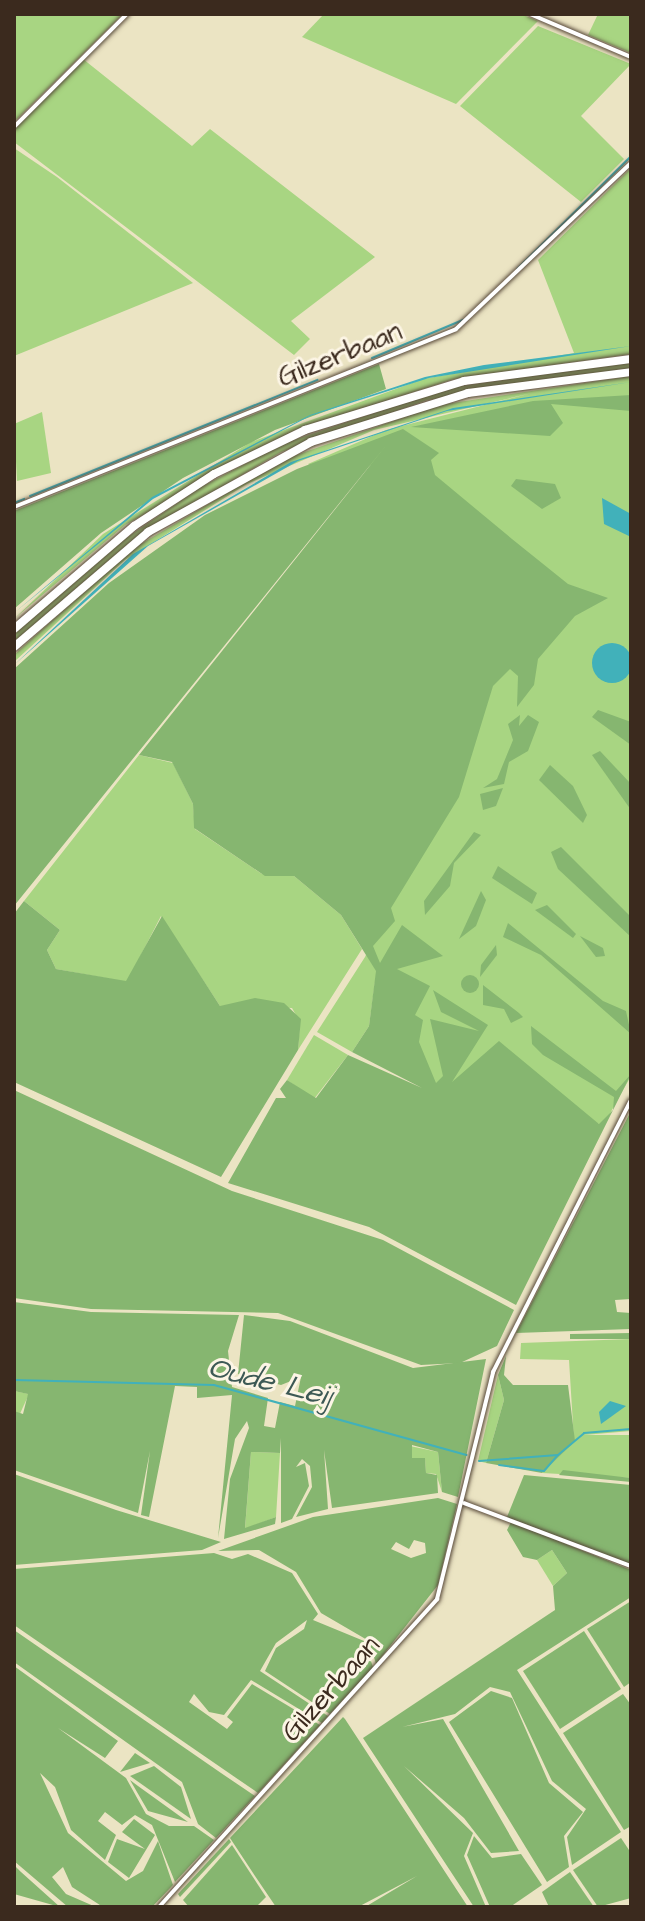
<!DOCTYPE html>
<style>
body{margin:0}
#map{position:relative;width:645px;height:1921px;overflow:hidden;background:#ebe4c3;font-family:"Architects Daughter",sans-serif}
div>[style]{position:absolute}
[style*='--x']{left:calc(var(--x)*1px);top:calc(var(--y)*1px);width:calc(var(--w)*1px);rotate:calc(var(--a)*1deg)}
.green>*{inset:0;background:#a8d582}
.forest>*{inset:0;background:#86b670}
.round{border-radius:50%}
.water>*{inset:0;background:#41b1ba}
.stream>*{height:2px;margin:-1px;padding:0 1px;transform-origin:1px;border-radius:1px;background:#41b1ba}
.roads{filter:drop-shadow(0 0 2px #554637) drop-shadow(0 0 2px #554637)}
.minor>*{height:4px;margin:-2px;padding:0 2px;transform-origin:2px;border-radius:2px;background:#fff}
.highway>*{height:8px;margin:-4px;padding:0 4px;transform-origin:4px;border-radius:4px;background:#fff}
span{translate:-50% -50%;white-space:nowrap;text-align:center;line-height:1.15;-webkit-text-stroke:6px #fcf5e5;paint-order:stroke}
.street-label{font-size:28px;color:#3b2a1e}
.water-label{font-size:30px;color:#3d5955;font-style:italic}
.frame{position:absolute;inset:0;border:16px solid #3b2a1e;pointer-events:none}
</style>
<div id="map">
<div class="green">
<i style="clip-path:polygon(14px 14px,123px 14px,14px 122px)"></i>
<i style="clip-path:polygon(324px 14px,521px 14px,538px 21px,456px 104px,302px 37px)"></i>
<i style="clip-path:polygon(598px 14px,631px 14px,631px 53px,588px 35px)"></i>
<i style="clip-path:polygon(538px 26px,631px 64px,581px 116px,624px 159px,581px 202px,460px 106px)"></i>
<i style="clip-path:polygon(83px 59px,192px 146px,210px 129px,375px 257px,291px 321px,310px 339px,294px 355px,14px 142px,14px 129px)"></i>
<i style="clip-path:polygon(14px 148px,57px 177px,193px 283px,14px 356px)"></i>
<i style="clip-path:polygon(631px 168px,631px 354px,454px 379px,295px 430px,125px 525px,14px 619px,103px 534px,251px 442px,423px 379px,574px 353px,538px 260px)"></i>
<i style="clip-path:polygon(631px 361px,631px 368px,427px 400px,281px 452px,136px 537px,14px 642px,14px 633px,97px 558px,201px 487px,285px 443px,449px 388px)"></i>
<i style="clip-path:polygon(631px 376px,631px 1076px,603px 1126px,499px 1075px,436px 1089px,375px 982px,369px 1026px,352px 1052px,317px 1032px,365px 957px,423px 834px,399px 447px,337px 486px,308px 464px,386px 430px,532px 393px,374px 430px,247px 484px,125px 560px,14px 662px,14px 655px,129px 551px,285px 459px,439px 405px)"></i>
<i style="clip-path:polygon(42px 412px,51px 473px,17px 481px,14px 424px)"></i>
<i style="clip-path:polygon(139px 755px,173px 763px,193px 804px,195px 829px,262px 874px,294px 876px,341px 915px,362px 949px,298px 1050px,300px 1022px,292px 1008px,220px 1006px,161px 916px,127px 982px,56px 969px,47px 950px,60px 930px,24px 901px)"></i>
<i style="clip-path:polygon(314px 1035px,348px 1055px,314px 1099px,287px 1080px)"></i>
<i style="clip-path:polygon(631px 1339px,631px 1431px,584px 1435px,631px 1435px,631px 1478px,542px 1473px,574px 1441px,569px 1360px,520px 1359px,521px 1343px)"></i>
<i style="clip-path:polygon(498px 1375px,504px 1400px,486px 1463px,478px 1461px)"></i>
<i style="clip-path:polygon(14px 1391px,29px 1394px,18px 1418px,14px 1411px)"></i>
<i style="clip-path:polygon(410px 1446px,438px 1452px,442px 1492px,436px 1474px,426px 1473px,425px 1459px,412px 1458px)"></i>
<i style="clip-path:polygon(251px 1452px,280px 1453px,276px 1517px,245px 1529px)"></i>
<i style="clip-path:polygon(552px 1550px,567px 1573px,553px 1586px,537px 1560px)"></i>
</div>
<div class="forest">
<i style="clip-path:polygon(379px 364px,386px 389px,275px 430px,183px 478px,101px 533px,14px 609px,14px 511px)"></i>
<i style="clip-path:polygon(631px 395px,631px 411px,551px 404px,563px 423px,550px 436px,411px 427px,533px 401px)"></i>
<i style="clip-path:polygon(403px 429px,439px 453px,431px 460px,435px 475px,512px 539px,568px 584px,608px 598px,575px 616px,538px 659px,534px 685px,517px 707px,518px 676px,510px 669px,493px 686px,459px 797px,391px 908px,395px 921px,373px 946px,380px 963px,402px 925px,443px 956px,397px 969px,430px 986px,415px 1015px,423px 1020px,419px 1042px,436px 1083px,443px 1076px,430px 1019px,479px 1031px,441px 1012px,433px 990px,488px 1025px,452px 1082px,499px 1041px,599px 1124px,613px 1110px,614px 1097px,543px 1055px,532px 1044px,531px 1026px,616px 1091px,631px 1074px,516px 1305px,369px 1227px,228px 1183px,276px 1098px,286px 1098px,280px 1089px,287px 1080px,316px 1098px,348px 1055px,422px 1088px,352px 1052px,369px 1026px,376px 971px,341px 915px,294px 876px,265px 876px,194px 828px,193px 804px,172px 762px,139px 755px,388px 443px,14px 906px,14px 669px,109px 583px,205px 515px,297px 469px)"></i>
<i style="clip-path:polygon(516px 479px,555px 484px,561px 498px,542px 509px,511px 486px)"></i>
<i style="clip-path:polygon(598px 710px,631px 722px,631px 745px,592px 717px)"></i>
<i style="clip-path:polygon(520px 715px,519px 726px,528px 715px,539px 722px,528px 751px,509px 762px,504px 784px,483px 788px,497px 779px,513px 740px,508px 724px)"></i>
<i style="clip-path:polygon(600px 751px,631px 784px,631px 810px,592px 755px)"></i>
<i style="clip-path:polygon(550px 765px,573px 786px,587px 815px,583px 823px,539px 780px)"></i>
<i style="clip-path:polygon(503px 788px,496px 806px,483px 810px,480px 794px)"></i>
<i style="clip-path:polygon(474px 832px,481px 835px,454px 863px,450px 886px,425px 915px,424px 901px)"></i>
<i style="clip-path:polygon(561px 847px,631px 917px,631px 937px,558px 869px,551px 852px)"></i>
<i style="clip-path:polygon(498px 866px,537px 893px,532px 904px,492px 878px)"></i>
<i style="clip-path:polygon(481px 891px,486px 900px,476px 926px,459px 939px)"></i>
<i style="clip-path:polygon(24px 901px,60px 930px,47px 950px,56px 969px,126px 981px,162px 916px,220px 1006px,255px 998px,284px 1003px,301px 1019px,298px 1050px,221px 1177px,14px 1082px,14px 914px)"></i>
<i style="clip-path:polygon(547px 905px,576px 934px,573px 938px,535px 910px)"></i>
<i style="clip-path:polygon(508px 923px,603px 1001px,626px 1011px,631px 1034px,541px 955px,503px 937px)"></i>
<i style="clip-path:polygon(580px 936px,603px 948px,605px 956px,596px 957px)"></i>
<i style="clip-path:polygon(496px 945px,497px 955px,480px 977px,481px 965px)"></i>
<i class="round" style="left:461px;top:975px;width:18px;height:18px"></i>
<i style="clip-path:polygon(483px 985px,519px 1013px,523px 1017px,511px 1023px,504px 1009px,483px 1005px)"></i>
<i style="clip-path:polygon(14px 1090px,232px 1191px,383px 1240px,514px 1310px,497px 1346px,460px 1363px,421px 1365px,278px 1313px,91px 1309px,14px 1298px)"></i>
<i style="clip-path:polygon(631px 1111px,631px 1299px,615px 1300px,617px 1312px,631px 1313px,631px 1329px,516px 1333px)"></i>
<i style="clip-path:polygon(14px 1302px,91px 1312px,239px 1315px,228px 1351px,232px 1387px,268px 1398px,264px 1426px,275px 1428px,280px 1402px,295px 1406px,301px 1377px,281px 1385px,238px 1374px,244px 1315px,290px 1321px,413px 1368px,486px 1359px,458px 1497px,442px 1492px,438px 1452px,412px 1445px,412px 1458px,425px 1458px,426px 1473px,437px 1475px,438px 1493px,332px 1508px,324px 1450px,328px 1509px,296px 1517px,312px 1487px,310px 1466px,302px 1459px,296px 1467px,305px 1463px,309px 1486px,292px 1519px,281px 1523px,281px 1438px,280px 1453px,251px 1452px,245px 1528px,276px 1517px,275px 1524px,224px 1539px,230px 1479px,249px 1428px,247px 1421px,235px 1439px,218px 1538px,232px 1395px,197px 1398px,197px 1387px,175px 1386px,149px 1517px,141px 1515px,150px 1451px,138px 1513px,14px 1470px,14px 1411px,23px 1414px,28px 1394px,14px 1391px)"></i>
<i style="clip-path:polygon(631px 1333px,631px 1339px,570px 1339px,570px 1334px)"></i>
<i style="clip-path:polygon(506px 1356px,504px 1375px,513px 1385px,568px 1385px,575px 1441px,542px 1473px,486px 1463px,504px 1400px,498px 1375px)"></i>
<i style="clip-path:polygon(563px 1470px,631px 1478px,631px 1482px,559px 1475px)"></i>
<i style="clip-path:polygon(14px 1474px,116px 1510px,221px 1542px,202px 1550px,14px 1565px)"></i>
<i style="clip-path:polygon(524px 1475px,631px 1485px,631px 1565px,507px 1517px)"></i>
<i style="clip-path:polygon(evenodd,438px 1498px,457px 1504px,438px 1585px,376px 1664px,369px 1641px,321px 1613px,296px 1572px,259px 1550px,218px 1551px,313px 1517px,438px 1498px,414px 1540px,425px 1543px,426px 1553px,411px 1558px,391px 1549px,396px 1542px,409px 1549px,414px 1540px)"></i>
<i style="clip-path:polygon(511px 1522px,631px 1570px,631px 1597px,517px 1670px,621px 1832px,572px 1865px,567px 1837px,586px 1809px,552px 1781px,510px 1692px,490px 1687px,455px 1714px,402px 1727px,443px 1719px,519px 1851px,491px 1853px,464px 1818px,404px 1766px,473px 1833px,464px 1856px,486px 1907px,474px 1907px,363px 1738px,555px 1610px,553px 1586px,567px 1573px,552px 1550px,537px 1560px,523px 1557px,507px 1530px)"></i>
<i style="clip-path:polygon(214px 1553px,232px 1559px,248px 1554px,292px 1573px,318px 1614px,313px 1620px,364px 1641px,373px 1667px,330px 1714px,265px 1671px,276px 1648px,304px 1629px,307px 1620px,276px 1643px,260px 1671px,328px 1716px,322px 1723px,251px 1680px,224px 1715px,209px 1712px,194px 1694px,189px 1702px,227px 1729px,233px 1722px,227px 1717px,252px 1684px,320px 1725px,258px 1793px,14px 1625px,14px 1569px)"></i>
<i style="clip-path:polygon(631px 1601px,631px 1682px,624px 1687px,587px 1629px)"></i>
<i style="clip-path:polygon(14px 1630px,221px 1773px,255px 1796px,216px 1838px,198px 1824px,182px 1782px,14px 1662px)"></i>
<i style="clip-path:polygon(584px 1631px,621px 1689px,560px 1729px,523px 1671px)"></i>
<i style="clip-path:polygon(14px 1666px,118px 1741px,105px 1758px,58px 1728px,126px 1778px,146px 1814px,169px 1826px,194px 1826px,214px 1840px,175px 1882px,152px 1825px,135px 1815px,122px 1825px,105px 1812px,98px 1821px,116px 1835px,105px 1860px,71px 1830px,55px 1787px,40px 1773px,68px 1833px,126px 1881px,143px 1871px,158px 1841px,173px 1885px,152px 1907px,103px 1907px,72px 1887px,63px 1867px,52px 1877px,66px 1894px,96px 1907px,68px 1907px,14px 1861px)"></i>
<i style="clip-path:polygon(491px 1691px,512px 1698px,549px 1783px,583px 1812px,564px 1836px,569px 1867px,547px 1882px,449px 1722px)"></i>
<i style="clip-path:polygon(623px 1694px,631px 1705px,631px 1826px,624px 1830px,563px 1733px)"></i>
<i style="clip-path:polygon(343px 1717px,345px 1719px,468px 1907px,365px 1907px,417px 1876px,358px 1907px,276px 1907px,255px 1876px,230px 1838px)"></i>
<i style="clip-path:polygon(135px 1753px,150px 1763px,120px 1772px)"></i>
<i style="clip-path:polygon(154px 1766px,181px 1787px,191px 1819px,130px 1776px)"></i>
<i style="clip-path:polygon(130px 1780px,138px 1786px,188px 1822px,148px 1811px)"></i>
<i style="clip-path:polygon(134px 1819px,155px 1835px,129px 1878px,108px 1862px,117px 1839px,145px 1849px,122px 1832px)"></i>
<i style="clip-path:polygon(474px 1836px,492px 1858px,521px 1854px,542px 1885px,510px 1907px,490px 1907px,467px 1855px)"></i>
<i style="clip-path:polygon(621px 1838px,631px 1853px,631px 1898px,598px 1907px,573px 1870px)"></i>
<i style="clip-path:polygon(229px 1839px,231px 1842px,180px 1897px,178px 1894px)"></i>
<i style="clip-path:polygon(232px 1845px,266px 1897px,256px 1907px,189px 1907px,183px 1900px)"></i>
<i style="clip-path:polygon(14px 1865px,21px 1872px,60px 1907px,14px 1894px)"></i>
<i style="clip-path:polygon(570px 1872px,594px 1907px,549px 1907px,542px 1892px)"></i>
</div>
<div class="water">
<i style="clip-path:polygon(631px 346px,429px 378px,310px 416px,153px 499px,14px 613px,152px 497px,310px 415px,425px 377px,484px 365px)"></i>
<i style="clip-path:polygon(631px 382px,447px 411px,298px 461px,148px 546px,14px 665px,133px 554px,291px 462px,453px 408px)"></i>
<i style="clip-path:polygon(602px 498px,631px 514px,631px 537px,604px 524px)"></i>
<i class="round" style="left:592px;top:643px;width:40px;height:40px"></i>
<i style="clip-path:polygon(610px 1401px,626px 1406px,601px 1424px,599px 1412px)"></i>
</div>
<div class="stream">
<i style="--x:517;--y:269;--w:161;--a:-44.7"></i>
<i style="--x:372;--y:358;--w:99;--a:-22.7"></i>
<i style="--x:30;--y:496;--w:310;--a:-22"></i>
<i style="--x:14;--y:503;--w:11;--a:-22"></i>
<i style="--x:14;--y:1380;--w:200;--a:1.4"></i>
<i style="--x:214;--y:1385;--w:262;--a:15.5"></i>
<i style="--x:479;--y:1461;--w:79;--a:-4.3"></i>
<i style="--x:558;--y:1455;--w:34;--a:-40"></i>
<i style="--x:584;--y:1433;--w:47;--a:-4.9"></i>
<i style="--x:499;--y:1465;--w:45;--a:7.6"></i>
<i style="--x:544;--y:1471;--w:20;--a:-49"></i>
</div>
<div class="roads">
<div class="minor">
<i style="--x:530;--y:14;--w:110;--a:23.1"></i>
<i style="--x:14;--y:127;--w:160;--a:-45"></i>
<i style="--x:14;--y:507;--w:476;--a:-21.9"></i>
<i style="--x:456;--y:329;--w:241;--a:-43.5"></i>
<i style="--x:464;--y:1503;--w:178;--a:20.7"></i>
<i style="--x:159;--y:1907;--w:415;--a:-47.9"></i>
<i style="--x:437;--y:1599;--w:234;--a:-76.1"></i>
<i style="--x:493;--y:1372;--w:305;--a:-63.1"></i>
</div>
<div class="highway">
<i style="--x:14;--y:629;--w:158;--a:-40.6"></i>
<i style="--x:134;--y:526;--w:95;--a:-33"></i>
<i style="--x:214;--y:474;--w:101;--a:-25.8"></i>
<i style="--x:305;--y:430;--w:166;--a:-17.1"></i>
<i style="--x:464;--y:381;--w:168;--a:-7.5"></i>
<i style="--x:14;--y:647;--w:177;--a:-40.6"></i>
<i style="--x:148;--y:532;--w:186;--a:-28.9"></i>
<i style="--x:311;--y:442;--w:164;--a:-17.3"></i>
<i style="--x:468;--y:393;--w:164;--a:-7.3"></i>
</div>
</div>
<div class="street-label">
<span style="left:340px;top:355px;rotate:-22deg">Gilzerbaan</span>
<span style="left:331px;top:1689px;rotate:-48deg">Gilzerbaan</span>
</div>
<div class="water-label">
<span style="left:270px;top:1382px;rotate:14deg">Oude Leij</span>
</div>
<div class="frame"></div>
</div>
